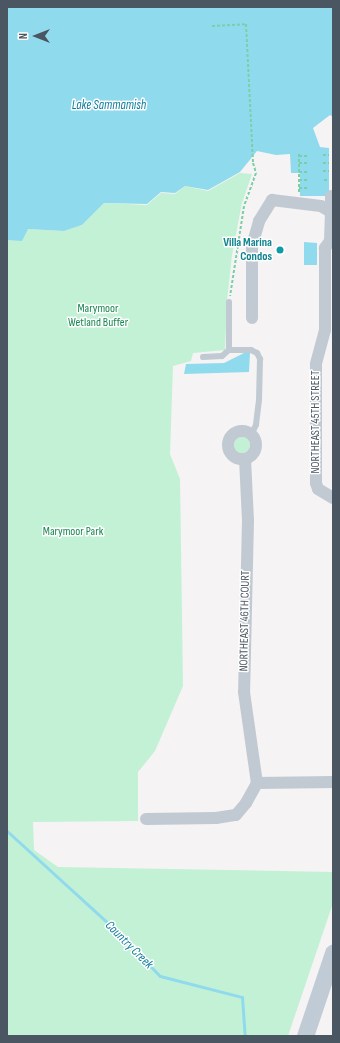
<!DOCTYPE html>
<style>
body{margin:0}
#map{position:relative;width:340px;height:1043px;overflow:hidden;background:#f5f3f3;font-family:"Sofia Sans Condensed",sans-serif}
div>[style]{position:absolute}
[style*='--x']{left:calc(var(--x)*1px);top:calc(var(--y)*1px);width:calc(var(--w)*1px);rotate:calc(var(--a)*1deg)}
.green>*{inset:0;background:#c3f1d5}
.round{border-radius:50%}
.water>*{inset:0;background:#90daee}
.pier>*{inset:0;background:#f5f3f3}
.stream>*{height:3px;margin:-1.5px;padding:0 1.5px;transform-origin:1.5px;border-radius:1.5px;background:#90daee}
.path>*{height:2px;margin-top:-1px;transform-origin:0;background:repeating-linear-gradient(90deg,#7ad0a6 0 3px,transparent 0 5px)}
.service>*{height:6px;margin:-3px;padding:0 3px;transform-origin:3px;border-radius:3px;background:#c1cad2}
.minor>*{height:12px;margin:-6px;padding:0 6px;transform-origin:6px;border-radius:6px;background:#c1cad2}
.minor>.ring{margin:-6px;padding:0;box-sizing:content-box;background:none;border:12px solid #c1cad2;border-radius:50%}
.secondary>*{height:17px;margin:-8.5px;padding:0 8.5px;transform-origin:8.5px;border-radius:8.5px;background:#c1cbd6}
.dots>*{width:11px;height:11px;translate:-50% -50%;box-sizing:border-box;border:2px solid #fff;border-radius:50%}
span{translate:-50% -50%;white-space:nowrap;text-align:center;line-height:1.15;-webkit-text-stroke:3px #fff;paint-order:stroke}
.culture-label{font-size:12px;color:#0d838f;font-weight:700}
.right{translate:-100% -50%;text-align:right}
.park-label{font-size:12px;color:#17864f}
.street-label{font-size:12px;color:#4a5661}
.water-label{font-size:13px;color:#0c7c9b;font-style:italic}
.frame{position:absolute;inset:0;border:8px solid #4a5661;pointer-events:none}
.north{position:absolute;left:16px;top:16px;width:40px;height:40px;-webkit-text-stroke:3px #fff;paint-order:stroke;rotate:270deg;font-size:11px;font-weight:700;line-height:16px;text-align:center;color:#4a5661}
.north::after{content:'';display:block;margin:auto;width:14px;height:18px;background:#4a5661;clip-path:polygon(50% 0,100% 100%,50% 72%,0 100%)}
</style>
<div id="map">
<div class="green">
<i style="clip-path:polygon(240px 173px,252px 174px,242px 203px,232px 255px,227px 301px,225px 350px,193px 353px,191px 361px,173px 366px,170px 454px,180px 479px,183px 686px,155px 751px,138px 772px,138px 821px,33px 822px,34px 850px,58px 867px,333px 872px,333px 903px,288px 1036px,7px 1036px,8px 240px,28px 229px,64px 231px,82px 225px,104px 203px,147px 205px,161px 193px,175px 194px,185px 186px,208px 191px)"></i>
<i class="round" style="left:234px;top:437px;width:16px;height:16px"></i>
</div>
<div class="water">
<i style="clip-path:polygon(7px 7px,333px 7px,333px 196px,300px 196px,300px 173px,291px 173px,290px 154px,276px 155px,257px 151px,240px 172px,208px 190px,185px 186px,175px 193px,161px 192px,147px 204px,104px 203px,82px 225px,64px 231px,28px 229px,22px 241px,8px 240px,7px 244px)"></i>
<i style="clip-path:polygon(304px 242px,317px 243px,317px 265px,304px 265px)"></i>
<i style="clip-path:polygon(244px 353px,250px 353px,249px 372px,184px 374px,186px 364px,224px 363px)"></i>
</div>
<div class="pier">
<i style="clip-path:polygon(330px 115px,333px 117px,333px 196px,329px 196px,329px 148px,320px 147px,313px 128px)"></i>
</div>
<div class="stream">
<i style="--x:7;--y:831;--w:139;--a:42.4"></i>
<i style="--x:110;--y:925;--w:71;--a:45.6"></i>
<i style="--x:160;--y:976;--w:85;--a:14.4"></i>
<i style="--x:242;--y:997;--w:39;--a:86"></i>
</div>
<div class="path">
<i style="--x:212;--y:26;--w:34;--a:-3"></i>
<i style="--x:246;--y:24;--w:139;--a:87.1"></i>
<i style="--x:253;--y:163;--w:10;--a:73"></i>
<i style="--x:256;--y:173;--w:35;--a:110"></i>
<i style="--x:244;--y:206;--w:91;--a:98.8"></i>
<i style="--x:299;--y:154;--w:40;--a:90"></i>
<i style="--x:323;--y:155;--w:6;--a:0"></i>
<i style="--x:332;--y:155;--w:1;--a:0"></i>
<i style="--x:299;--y:156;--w:8;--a:0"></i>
<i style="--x:299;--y:163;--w:8;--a:0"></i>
<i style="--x:323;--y:163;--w:6;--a:0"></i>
<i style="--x:332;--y:163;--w:1;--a:0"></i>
<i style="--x:323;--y:171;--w:6;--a:0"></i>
<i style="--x:332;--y:171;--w:1;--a:0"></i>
<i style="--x:299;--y:172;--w:8;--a:0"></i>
<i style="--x:299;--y:180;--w:8;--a:0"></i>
<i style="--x:324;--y:180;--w:5;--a:0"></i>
<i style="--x:299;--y:188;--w:8;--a:0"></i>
</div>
<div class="service">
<i style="--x:229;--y:302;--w:48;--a:90"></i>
<i style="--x:229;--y:350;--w:22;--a:0"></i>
<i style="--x:251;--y:350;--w:7;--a:27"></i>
<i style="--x:257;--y:353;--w:7;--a:63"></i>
<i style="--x:260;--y:359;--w:41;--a:91.4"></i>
<i style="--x:259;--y:400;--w:25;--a:97"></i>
<i style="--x:256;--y:425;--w:9;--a:117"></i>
<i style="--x:203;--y:357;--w:19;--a:-3"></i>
<i style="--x:222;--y:356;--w:9;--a:-41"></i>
</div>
<div class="minor">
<i style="--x:331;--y:196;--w:16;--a:90"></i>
<i style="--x:252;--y:318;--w:72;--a:-90"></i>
<i style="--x:252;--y:246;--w:26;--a:-74"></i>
<i style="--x:259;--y:221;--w:25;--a:-58"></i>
<i style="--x:272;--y:200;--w:49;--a:7"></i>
<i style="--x:321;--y:206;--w:12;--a:31"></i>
<i style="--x:331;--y:212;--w:29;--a:92"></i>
<i style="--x:330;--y:241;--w:9;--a:126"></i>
<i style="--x:325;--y:248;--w:82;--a:90"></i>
<i style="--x:325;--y:330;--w:35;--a:105"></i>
<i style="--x:316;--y:364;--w:119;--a:90"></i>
<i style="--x:316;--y:483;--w:6;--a:72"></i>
<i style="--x:318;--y:489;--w:17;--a:31"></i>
<i class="ring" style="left:228px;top:431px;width:16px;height:16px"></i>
<i style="--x:245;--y:459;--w:61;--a:87.2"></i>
<i style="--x:248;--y:520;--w:172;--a:91.3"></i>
<i style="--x:244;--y:692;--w:92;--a:81.9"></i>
<i style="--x:146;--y:819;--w:70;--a:-0.8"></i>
<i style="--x:216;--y:818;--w:20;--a:-9"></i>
<i style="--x:236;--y:815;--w:16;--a:-50"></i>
<i style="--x:246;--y:803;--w:23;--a:-61"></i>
<i style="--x:257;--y:783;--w:76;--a:-0.8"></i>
</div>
<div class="secondary">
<i style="--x:305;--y:1036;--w:88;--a:-71.4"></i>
</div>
<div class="dots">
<i style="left:280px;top:250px;background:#0f9aa8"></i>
</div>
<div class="culture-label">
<span class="right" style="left:272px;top:250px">Villa Marina<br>Condos</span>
</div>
<div class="park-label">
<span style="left:98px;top:316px">Marymoor<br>Wetland Buffer</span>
<span style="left:73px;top:532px">Marymoor Park</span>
</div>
<div class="street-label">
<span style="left:316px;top:422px;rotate:-90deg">NORTHEAST 45TH STREET</span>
<span style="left:245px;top:621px;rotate:-89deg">NORTHEAST 46TH COURT</span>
</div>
<div class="water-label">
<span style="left:109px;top:105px">Lake Sammamish</span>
<span style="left:129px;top:945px;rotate:45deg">Country Creek</span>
</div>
<div class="frame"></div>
<div class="north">N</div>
</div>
